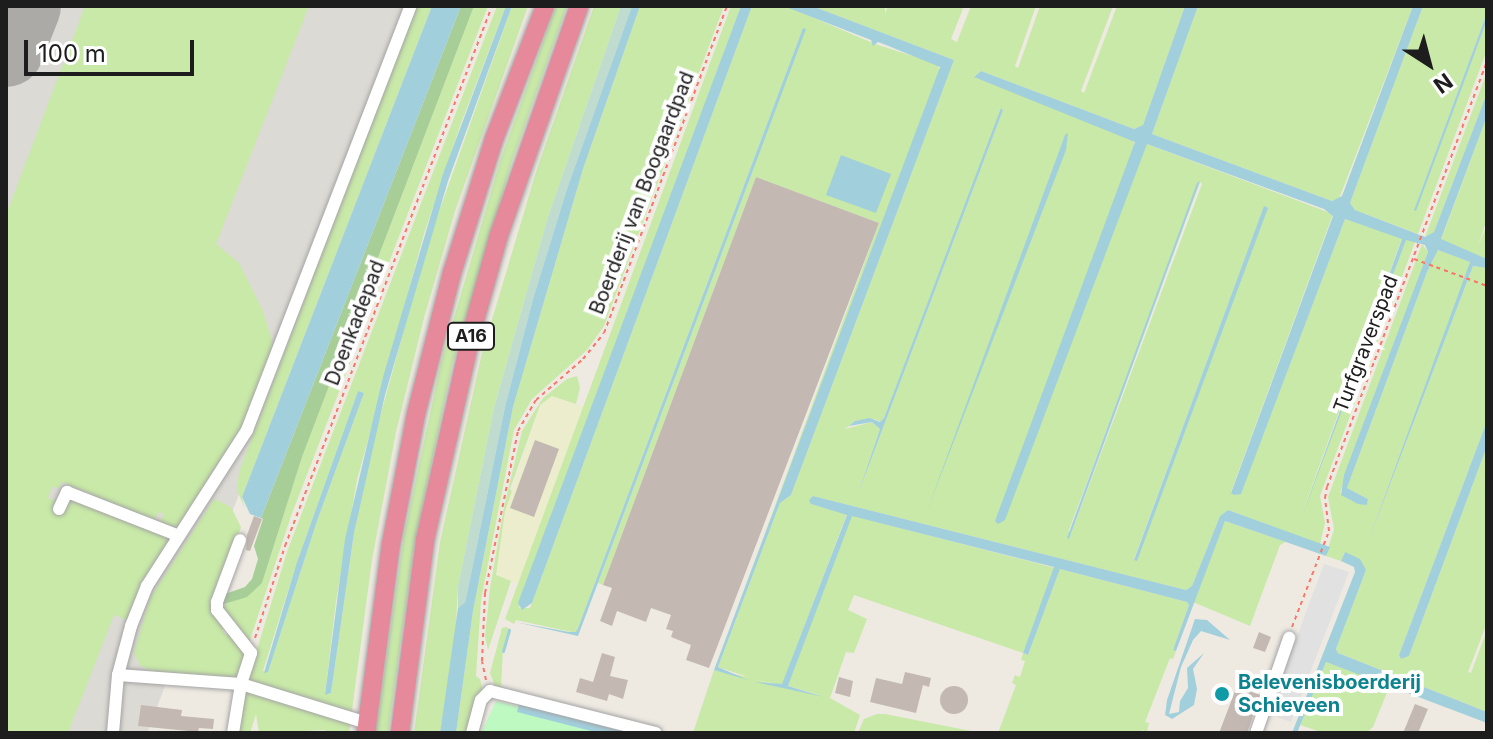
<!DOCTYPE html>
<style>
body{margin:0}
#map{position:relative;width:1493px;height:739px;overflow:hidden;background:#eeeae2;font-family:Inter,sans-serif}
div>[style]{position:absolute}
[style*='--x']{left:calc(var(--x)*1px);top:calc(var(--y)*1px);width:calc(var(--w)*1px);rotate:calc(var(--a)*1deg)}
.airport>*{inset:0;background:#dcdad4}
.farmland>*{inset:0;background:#ebedcd}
.grass>*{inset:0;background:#c8e9a7}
.forest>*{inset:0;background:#a7ce97}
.wetland>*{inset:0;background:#bfdccf}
.park>*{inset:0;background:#bef9c2}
.parking>*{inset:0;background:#e1e1e1}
.water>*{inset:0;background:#a2cfdc}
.stream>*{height:3px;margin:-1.5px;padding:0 1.5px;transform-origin:1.5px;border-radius:1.5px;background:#a2cfdc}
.taxiway>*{height:30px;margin:-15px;padding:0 15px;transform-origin:15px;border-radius:15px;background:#acaaa6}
.runway>*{height:76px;margin:-38px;padding:0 38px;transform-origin:38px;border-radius:38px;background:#acaaa6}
.building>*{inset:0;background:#c3b9b2}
.round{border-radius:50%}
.path>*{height:2px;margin-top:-1px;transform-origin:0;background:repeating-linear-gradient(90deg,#fa7667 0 4px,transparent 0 8px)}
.roads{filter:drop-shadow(0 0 2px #a4a4a4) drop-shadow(0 0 2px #a4a4a4)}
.minor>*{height:12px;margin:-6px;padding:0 6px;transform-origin:6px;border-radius:6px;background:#fff}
.highway>*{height:18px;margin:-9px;padding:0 9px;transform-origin:9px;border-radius:9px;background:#e6899b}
.dots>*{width:22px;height:22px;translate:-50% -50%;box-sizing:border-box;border:4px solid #fff;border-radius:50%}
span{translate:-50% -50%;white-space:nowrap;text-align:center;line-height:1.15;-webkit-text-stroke:8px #fff;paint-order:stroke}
.shield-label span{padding:2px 6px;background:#fff;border:2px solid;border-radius:6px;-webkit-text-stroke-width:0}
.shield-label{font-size:18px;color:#1d1d1d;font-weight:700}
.street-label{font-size:20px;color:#1d1d1d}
.culture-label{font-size:20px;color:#0d838f;font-weight:700}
.left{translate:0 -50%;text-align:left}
.frame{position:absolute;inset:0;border:8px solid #1d1d1d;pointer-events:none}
.north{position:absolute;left:1389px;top:24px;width:80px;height:80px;-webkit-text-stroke:6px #fff;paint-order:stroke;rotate:144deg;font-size:22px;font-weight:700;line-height:32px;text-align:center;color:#1d1d1d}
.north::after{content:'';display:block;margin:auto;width:28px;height:36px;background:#1d1d1d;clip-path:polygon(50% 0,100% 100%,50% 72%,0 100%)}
.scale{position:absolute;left:24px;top:40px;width:170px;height:36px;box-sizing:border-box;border:4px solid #1d1d1d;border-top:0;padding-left:10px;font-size:24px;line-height:28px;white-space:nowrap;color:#1d1d1d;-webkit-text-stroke:6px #fff;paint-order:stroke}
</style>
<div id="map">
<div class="airport">
<i style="clip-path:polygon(6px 6px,427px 6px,147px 733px,6px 733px)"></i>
</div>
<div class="farmland">
<i style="clip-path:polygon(552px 396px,585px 407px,519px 584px,496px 575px,505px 511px,540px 405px)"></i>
</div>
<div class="grass">
<i style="clip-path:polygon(85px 6px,309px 6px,216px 244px,239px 263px,263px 311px,275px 351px,243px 431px,181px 529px,160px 523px,164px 514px,159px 512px,154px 521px,62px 482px,59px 488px,52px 487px,48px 498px,61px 503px,80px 498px,172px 540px,130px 621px,114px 615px,68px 733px,6px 733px,6px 215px)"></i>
<i style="clip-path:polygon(416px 6px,432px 6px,242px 497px,245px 509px,237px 490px,239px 472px)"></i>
<i style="clip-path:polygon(474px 6px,488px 6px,291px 516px,248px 646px,221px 607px,262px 583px,302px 457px)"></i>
<i style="clip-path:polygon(evenodd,497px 6px,506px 6px,460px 126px,424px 234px,357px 480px,336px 601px,325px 695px,331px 693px,354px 533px,373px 442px,429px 240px,512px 6px,528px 6px,455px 211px,424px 318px,396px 432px,372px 560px,349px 733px,325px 733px,325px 730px,259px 733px,256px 714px,250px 733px,237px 733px,249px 675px,288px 549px,497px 6px,358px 391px,364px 393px,317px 521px,268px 672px,263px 671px,296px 565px,358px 391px)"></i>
<i style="clip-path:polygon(556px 6px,567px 6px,511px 164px,452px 366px,414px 545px,388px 733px,376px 733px,404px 535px,441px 362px,500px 161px)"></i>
<i style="clip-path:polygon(594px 6px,621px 6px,547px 220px,494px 408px,458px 587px,455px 642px,440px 733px,414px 733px,440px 542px,482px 353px,536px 172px)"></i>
<i style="clip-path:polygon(640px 6px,724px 6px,604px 326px,587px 350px,532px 399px,514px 430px,481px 600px,476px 676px,480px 679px,483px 691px,468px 733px,456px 733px,473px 611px,513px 407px,583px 169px)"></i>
<i style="clip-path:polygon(731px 6px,741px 6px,519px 608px,530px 608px,532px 603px,752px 6px,786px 6px,875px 44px,938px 64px,939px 72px,729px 631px,879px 223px,756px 177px,603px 585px,598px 583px,752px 173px,803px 28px,578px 628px,576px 633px,516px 620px,514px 624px,505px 619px)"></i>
<i style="clip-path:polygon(evenodd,812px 6px,885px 6px,885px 14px,888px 6px,964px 6px,951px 39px,957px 42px,971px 6px,1036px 6px,1015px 66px,1018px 68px,1040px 6px,1113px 6px,1081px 91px,1084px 93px,1117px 6px,1185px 6px,1143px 125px,1134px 129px,981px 71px,975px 76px,1133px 138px,1135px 146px,1147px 144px,1333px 214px,1231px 492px,1234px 495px,1241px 493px,1345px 219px,1402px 238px,1300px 519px,1406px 239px,1415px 242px,1320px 496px,1325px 523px,1320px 544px,1228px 510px,1220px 516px,1192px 586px,1186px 590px,813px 496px,811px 504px,847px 514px,782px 685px,756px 680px,824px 696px,788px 686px,851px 515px,1055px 568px,1023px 653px,1028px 655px,1060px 569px,1187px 602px,1189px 605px,1173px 650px,1176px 651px,1173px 659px,1170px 658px,1145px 722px,1149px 723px,1147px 731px,1150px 733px,1142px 730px,1141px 733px,998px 733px,1016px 685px,1012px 683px,1015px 675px,1020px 677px,1025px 661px,1021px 660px,1023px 653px,854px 595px,848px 610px,867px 619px,854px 653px,846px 652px,830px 698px,860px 715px,854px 733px,693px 733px,714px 670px,748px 677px,718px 667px,780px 503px,791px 495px,954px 60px,812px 6px,1002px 108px,1003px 110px,858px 494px,880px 429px,872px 422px,845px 429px,855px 421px,874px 419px,881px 422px,884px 418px,1002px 108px,812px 6px,1200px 182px,1202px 184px,1069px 539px,1069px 530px,1200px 182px,812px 6px,1264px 207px,1137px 560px,1134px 560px,1134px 559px,1264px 207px)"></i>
<i style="clip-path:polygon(1198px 6px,1413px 6px,1339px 199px,1332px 201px,1152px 134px)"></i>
<i style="clip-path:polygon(1423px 6px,1487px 6px,1487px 13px,1414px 210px,1487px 20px,1487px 50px,1418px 234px,1355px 210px,1350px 203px)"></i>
<i style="clip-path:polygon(1487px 72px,1487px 93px,1434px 232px,1425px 237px)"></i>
<i style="clip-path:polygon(1487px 116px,1487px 219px,1478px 246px,1487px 225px,1487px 259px,1441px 240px)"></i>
<i style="clip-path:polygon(1422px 244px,1428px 252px,1340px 493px,1367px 505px,1368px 499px,1347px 488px,1427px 272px,1438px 250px,1466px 260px,1470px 262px,1468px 270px,1367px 545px,1473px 266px,1487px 268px,1487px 421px,1399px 655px,1401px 659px,1409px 656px,1487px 446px,1487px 623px,1468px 672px,1471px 673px,1487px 630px,1487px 712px,1338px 653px,1336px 649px,1366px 570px,1345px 552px,1341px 561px,1326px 556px,1334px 529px,1328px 497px)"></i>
<i style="clip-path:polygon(577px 376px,580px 388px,576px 404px,552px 396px,540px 405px,510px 489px,512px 491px,505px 511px,496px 575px,511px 581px,488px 650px,485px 637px,490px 588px,504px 507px,522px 431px,543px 398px,567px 379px)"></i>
<i style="clip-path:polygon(214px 499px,231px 507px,241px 527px,216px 598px,227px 626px,222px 630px,226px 635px,230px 632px,244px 652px,241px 674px,238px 679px,217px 678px,149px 670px,140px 665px,134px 653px,150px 598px)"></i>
<i style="clip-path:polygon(1225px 521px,1286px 542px,1280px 545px,1250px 626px,1193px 602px)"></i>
<i style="clip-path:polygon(506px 627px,510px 629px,503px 648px,501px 688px,495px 686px,490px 673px,502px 628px)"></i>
<i style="clip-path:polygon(1326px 662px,1390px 685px,1373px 727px,1366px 733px,1324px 733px,1300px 725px)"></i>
<i style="clip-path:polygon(877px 714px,885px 714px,976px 732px,858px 733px,864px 719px)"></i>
</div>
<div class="forest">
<i style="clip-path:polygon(461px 6px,474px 6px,302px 457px,262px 583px,247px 597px,224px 604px,222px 602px,225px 594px,245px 587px,252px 579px,258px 559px,254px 546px,263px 519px,261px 518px)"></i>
</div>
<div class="wetland">
<i style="clip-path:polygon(621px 6px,632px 6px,567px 189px,533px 299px,505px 407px,468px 589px,465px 604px,458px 608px,458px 587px,494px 408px,547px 220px)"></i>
</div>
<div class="park">
<i style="clip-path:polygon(496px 701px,624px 733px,481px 733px)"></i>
</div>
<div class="parking">
<i style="clip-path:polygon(1324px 564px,1349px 572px,1291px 722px,1268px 714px)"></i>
</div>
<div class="water">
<i style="clip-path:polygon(432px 6px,461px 6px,261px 518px,250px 514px,242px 497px)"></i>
<i style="clip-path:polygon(506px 6px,512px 6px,448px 181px,385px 395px,354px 533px,331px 693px,325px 695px,345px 539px,383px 377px,443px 174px)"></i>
<i style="clip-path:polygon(632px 6px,640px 6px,583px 169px,513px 407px,473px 611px,456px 733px,440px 733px,458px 608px,465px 603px,468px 589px,505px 407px,533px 299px,567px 189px)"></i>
<i style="clip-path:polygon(741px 6px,752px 6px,532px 603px,522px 610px,518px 603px)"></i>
<i style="clip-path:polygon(812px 6px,954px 60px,791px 495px,780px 503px,718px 667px,748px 680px,714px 670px,940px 67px,886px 45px,878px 42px,873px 46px,871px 40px,786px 7px)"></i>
<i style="clip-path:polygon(1185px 6px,1198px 6px,1152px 134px,1332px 201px,1342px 196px,1413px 6px,1423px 6px,1350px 203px,1355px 210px,1425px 237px,1434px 232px,1487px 93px,1487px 116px,1441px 239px,1487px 259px,1487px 268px,1473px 266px,1367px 545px,1470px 262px,1438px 250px,1427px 272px,1347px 488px,1368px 499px,1367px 505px,1358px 504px,1341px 495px,1344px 475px,1428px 252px,1425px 245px,1406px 240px,1301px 519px,1402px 239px,1345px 219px,1241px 494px,1234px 495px,1231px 493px,1333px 216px,1324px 209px,1147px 144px,1005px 520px,998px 524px,995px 521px,1135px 142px,974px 77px,981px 71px,1134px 129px,1143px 125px)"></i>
<i style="clip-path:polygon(1487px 13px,1487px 20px,1416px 211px,1414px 210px)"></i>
<i style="clip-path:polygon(803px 28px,806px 29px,752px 173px,578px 636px,515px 622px,569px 632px,576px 632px,578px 628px)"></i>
<i style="clip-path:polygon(1001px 108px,1003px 110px,858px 494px,880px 429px,872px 422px,849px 426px,842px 432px,855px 421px,870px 418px,880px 422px,884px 418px)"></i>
<i style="clip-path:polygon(1068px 133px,1066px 150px,927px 511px,1065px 135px)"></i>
<i style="clip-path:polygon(841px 155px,891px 174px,876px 213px,826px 195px)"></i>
<i style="clip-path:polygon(1200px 181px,1069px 539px,1067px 538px,1197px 183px)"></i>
<i style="clip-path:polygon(1264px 206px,1268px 208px,1137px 561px,1134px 560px)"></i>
<i style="clip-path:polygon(358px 391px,364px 393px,317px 521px,268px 672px,264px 673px,296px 565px)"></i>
<i style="clip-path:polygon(1487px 421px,1487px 446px,1409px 656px,1401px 659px,1399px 655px)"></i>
<i style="clip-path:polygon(813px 496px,1186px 590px,1192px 586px,1220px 516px,1228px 510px,1330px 547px,1326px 556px,1225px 521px,1176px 651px,1173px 650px,1189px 605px,1187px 602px,1060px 569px,1028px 655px,1023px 653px,1054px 567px,852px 516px,788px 686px,824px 697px,755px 682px,782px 684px,847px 515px,811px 504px,809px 500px)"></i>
<i style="clip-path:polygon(1345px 552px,1360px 559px,1366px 570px,1336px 649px,1338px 653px,1487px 712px,1487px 723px,1326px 662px,1297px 733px,1292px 733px,1355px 572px,1354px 567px,1341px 561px)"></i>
<i style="clip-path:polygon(1195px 619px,1207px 620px,1230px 640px,1201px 631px,1193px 640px,1181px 667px,1169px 714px,1179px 712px,1180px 701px,1188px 688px,1187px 668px,1204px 653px,1193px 669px,1197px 689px,1194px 705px,1172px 719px,1165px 715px,1167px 700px)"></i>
<i style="clip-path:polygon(519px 704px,630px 733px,599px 733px,517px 712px)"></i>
</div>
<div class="stream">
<i style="--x:503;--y:651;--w:22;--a:-74"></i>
</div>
<div class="taxiway">
<i style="--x:6;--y:48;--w:1;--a:-45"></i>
</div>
<div class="runway">
<i style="--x:6;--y:49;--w:46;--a:-68.4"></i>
</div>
<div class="building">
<i style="clip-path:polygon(756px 177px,879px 223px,709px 668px,686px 660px,691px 645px,671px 637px,673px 631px,666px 629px,671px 615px,651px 608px,646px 622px,617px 611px,612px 626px,600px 621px,612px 588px,603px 585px)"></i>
<i style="clip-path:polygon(535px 440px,559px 449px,534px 517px,510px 508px)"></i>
<i style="clip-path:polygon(254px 516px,262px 519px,250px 551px,246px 550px,247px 535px)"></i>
<i style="clip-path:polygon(1259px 632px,1271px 637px,1265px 652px,1253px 648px)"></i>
<i style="clip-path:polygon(602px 653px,615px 657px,610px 676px,628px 680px,623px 699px,609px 694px,607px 701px,576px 692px,580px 678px,593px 682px)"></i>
<i style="clip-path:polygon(905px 672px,931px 678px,929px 687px,923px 685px,916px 713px,870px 702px,876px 678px,902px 684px)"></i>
<i style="clip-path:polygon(839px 677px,853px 681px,850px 697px,835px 693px)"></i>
<i style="clip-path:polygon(1237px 686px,1260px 695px,1247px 733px,1219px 733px)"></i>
<i class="round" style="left:940px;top:686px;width:28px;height:28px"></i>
<i style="clip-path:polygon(1415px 704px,1428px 709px,1418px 733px,1403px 733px)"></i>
<i style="clip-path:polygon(141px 705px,182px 710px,181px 716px,214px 719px,213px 729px,199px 728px,198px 732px,138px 726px)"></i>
</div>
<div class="path">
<i style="--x:1414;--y:259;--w:78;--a:20.3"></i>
<i style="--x:1292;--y:627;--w:103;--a:-68.9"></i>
<i style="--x:1329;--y:531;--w:33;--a:-97"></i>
<i style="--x:1325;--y:498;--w:11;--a:-80"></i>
<i style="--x:1327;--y:487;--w:455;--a:-69.4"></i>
<i style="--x:255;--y:638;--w:97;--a:-71.9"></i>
<i style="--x:285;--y:546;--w:578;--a:-69.03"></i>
<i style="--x:486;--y:680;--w:19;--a:-102"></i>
<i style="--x:482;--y:661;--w:68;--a:-87.5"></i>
<i style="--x:485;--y:593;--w:165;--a:-78.5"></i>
<i style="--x:518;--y:431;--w:36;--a:-60"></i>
<i style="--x:536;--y:400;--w:62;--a:-41.1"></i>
<i style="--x:583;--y:359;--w:33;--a:-51"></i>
<i style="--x:604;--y:333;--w:349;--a:-69.4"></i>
</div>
<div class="roads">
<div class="minor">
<i style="--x:59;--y:509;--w:19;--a:-65"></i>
<i style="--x:67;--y:492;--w:120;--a:21.4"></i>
<i style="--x:118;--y:675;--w:51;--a:-75.1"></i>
<i style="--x:131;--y:626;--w:43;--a:-68.2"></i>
<i style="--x:147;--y:586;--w:185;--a:-57.3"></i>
<i style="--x:247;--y:430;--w:455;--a:-68.9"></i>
<i style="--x:113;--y:733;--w:58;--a:-85.1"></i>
<i style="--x:118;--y:675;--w:123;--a:4.2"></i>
<i style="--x:241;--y:684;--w:132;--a:17.2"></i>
<i style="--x:233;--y:733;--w:50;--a:-80.7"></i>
<i style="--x:241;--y:684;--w:33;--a:-72"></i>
<i style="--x:251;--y:653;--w:55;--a:-128.3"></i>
<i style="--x:217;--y:610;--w:8;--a:-90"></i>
<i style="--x:217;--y:602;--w:66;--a:-69.6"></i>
<i style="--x:472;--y:733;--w:34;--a:-75"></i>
<i style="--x:481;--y:700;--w:13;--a:-45"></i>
<i style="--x:490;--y:691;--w:171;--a:14.2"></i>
<i style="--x:1256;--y:733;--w:101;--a:-70.8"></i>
</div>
<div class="highway">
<i style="--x:366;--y:733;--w:191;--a:-82.5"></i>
<i style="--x:391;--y:544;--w:132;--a:-79.1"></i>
<i style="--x:416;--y:414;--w:146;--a:-75.7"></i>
<i style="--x:452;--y:273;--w:140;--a:-72.6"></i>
<i style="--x:494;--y:139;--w:142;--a:-69"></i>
<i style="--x:400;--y:733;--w:195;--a:-82.6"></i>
<i style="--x:425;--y:540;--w:214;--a:-77.3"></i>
<i style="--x:472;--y:331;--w:100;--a:-74.3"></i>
<i style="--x:499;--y:235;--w:243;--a:-70.7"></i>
</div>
</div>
<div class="dots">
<i style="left:1222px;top:694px;background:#0f9aa8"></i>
</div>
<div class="shield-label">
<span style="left:471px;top:336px">A16</span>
</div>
<div class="street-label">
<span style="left:642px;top:193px;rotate:-69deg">Boerderij van Boogaardpad</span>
<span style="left:355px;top:323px;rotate:-69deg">Doenkadepad</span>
<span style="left:1366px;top:344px;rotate:-69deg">Turfgraverspad</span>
</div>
<div class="culture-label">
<span class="left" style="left:1238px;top:694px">Belevenisboerderij<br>Schieveen</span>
</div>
<div class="frame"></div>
<div class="north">N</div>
<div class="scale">100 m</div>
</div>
